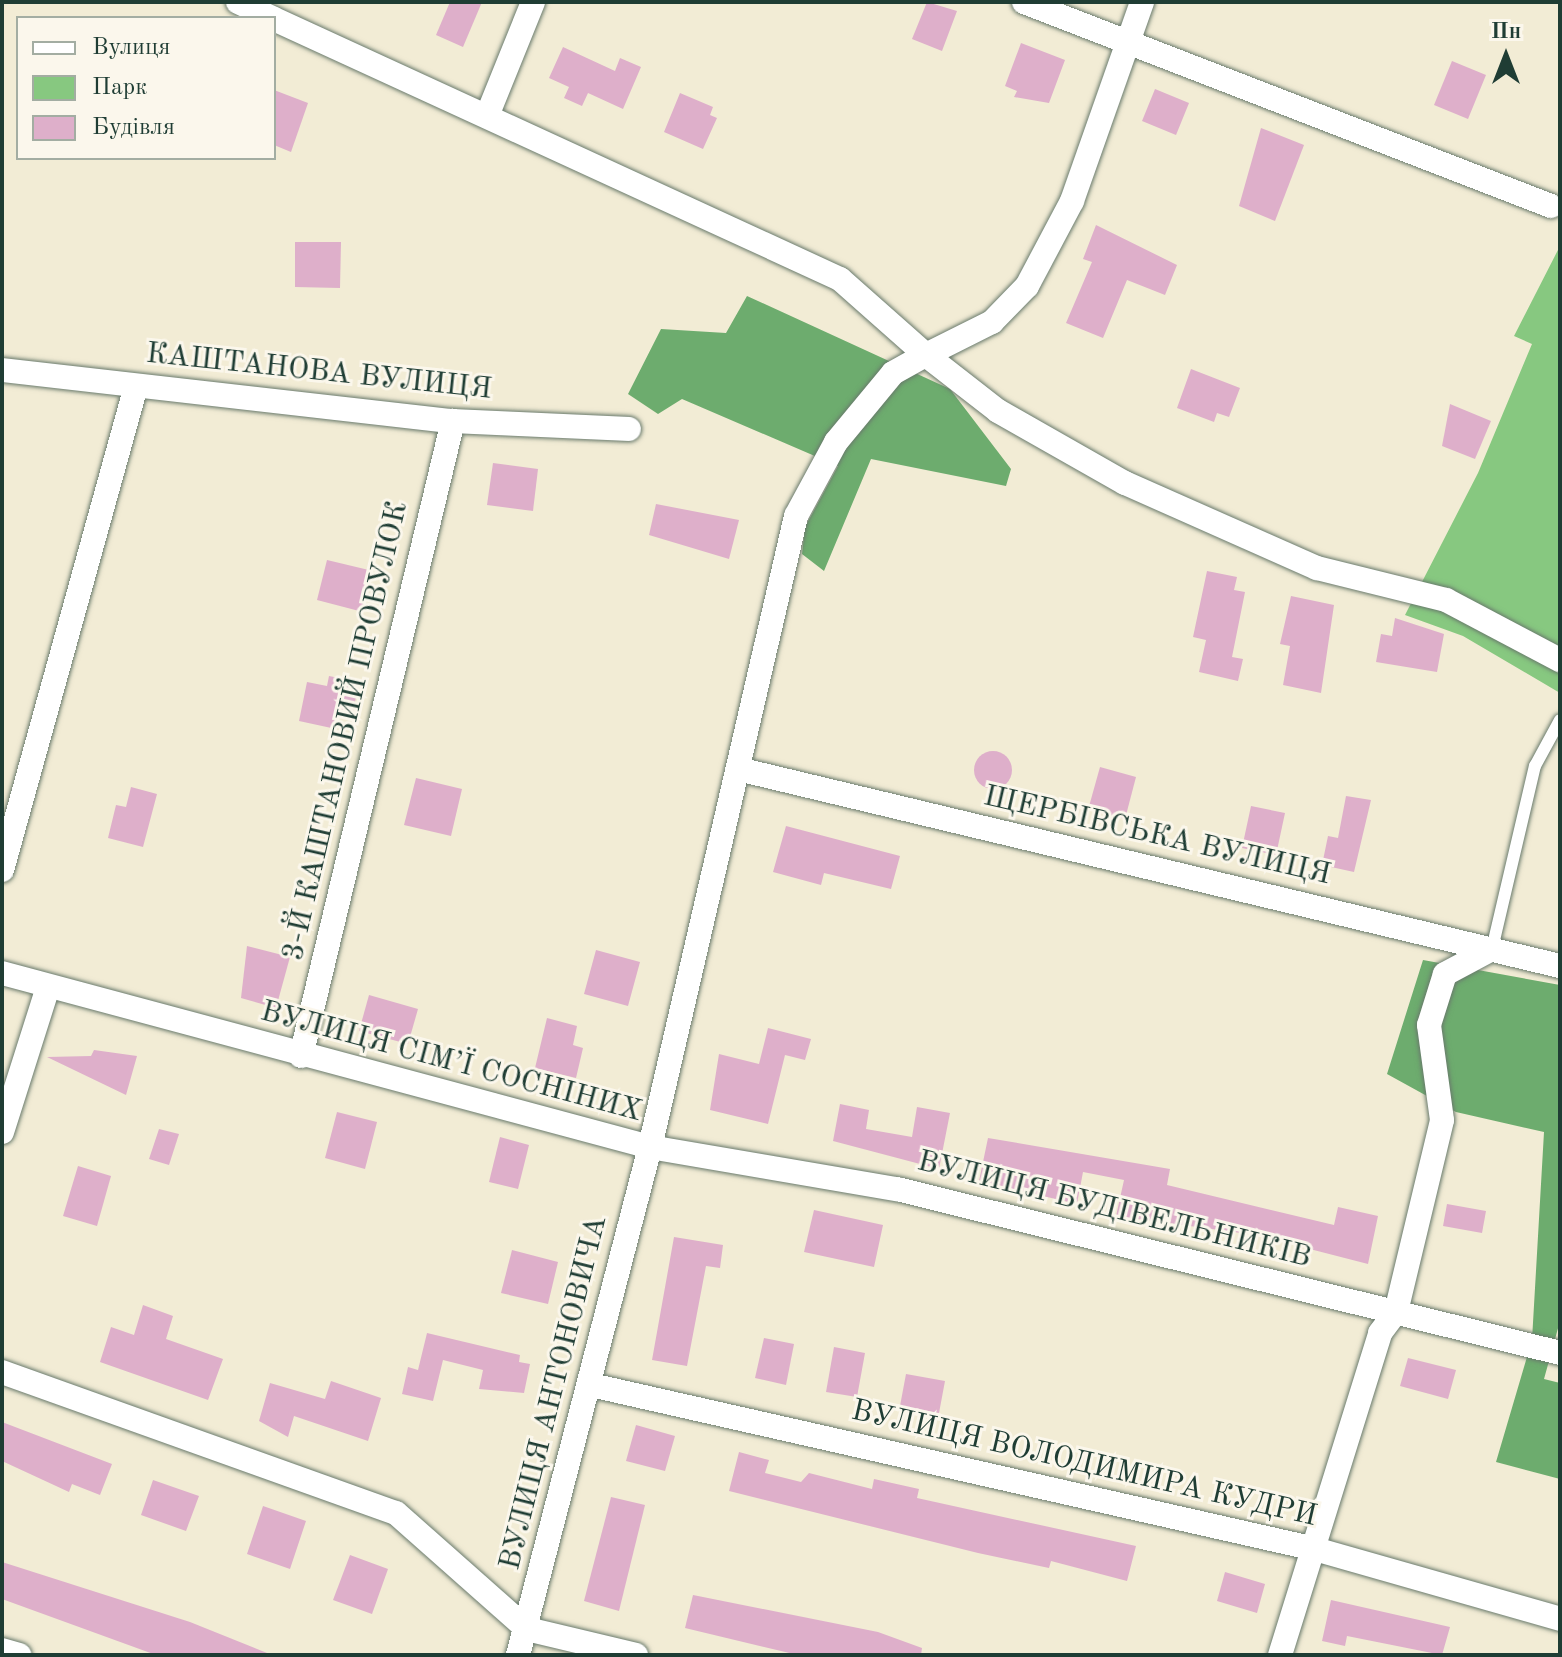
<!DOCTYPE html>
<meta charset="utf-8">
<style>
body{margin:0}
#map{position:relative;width:1562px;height:1657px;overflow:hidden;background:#f2ecd5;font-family:"Old Standard TT",serif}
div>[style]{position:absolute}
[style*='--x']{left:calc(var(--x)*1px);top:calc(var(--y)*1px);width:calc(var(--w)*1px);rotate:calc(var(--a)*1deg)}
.green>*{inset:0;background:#87c880}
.forest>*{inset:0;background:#6dac6e}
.building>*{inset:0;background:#deafca}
.round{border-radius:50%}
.roads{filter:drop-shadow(0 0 2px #697a6c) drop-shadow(0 0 2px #697a6c)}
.lane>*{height:12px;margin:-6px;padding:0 6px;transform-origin:6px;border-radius:6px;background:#fff}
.street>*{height:24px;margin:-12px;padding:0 12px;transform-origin:12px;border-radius:12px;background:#fff}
span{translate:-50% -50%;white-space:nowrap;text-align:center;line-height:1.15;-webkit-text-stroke:6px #fbf7ec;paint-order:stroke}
.street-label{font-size:30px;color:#1f3d34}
.frame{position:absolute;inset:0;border:4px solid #1f3d34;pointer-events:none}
.legend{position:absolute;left:16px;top:16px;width:260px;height:144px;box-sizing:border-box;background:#fbf7ec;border:2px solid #a3ada2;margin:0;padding:10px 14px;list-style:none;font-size:24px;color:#1f3d34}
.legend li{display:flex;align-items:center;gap:16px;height:40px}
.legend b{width:40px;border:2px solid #a3ada2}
.north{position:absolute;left:1466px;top:16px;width:80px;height:80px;-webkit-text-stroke:6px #fbf7ec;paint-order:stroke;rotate:0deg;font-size:22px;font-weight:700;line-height:32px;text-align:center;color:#1f3d34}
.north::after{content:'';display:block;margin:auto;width:28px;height:36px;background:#1f3d34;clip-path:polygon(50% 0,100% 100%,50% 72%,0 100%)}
</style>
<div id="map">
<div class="green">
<i style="clip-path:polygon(1560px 246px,1560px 693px,1463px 636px,1405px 615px,1478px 473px,1532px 344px,1514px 336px)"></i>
</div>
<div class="forest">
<i style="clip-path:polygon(747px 296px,950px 389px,1011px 469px,1006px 486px,871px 459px,824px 571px,802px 554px,805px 527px,838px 466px,682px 399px,658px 414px,628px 394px,661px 329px,726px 333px)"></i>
<i style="clip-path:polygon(1423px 960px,1560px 985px,1560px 1321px,1544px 1379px,1560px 1383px,1560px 1479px,1496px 1462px,1532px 1340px,1544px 1132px,1456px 1112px,1387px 1074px)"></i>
</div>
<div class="building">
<i style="clip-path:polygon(450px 2px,482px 2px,463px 47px,436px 35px)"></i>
<i style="clip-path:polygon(927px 2px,957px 11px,942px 51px,912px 39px)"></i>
<i style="clip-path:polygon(1021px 43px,1065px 60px,1049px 103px,1014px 97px,1017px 91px,1005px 86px)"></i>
<i style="clip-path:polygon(563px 47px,615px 71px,620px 58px,641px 67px,623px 109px,588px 93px,582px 106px,564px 98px,569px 87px,549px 78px)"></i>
<i style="clip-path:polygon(1452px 61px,1486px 75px,1468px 119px,1434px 105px)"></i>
<i style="clip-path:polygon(1155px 89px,1189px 103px,1176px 135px,1142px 121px)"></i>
<i style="clip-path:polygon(274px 90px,308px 103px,291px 152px,274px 145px)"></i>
<i style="clip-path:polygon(680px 93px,713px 107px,710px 115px,717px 118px,703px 149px,664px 132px)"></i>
<i style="clip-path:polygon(1261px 128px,1304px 145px,1275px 221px,1239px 206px)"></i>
<i style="clip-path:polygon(1096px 225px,1177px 265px,1165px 295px,1127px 280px,1103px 338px,1066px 323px,1092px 262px,1083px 259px)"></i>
<i style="clip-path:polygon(295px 242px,341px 242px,340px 288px,295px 287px)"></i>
<i style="clip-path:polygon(1191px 369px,1240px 388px,1229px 417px,1217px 413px,1214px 422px,1177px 408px)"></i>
<i style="clip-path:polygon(1450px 404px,1491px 421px,1475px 459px,1442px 446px)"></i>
<i style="clip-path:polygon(493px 463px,538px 469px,533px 511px,487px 505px)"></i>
<i style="clip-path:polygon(656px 504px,739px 520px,729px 559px,649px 535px)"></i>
<i style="clip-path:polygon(327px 560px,373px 571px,363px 612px,317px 600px)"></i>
<i style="clip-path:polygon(1207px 571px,1237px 577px,1234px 590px,1245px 592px,1232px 657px,1243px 659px,1238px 681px,1199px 672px,1206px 640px,1193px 637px)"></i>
<i style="clip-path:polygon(1291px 596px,1334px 605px,1321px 693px,1283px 685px,1290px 646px,1280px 644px)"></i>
<i style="clip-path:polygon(1395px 618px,1444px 634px,1437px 672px,1376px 662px,1381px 634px,1392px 636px)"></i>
<i style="clip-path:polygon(329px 676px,359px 682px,353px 712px,340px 709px,336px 729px,299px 721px,307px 682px,327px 686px)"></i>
<i class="round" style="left:974px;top:751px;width:38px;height:38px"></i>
<i style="clip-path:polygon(1100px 767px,1136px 777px,1125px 819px,1088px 810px)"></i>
<i style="clip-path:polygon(416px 778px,462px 789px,451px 836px,404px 825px)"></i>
<i style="clip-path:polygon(131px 787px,157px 794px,143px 847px,108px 838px,116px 805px,126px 807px)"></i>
<i style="clip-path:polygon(1346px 796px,1371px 800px,1354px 872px,1322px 865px,1328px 836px,1338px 838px)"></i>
<i style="clip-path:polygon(1251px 806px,1285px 813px,1276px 855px,1242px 848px)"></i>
<i style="clip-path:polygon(786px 826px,900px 856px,891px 889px,824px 873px,821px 885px,773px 872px)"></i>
<i style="clip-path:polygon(247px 946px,290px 957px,276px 1008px,241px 998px)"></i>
<i style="clip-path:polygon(596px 950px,640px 962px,628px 1006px,584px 994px)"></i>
<i style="clip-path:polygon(369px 995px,418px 1009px,408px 1044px,359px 1031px)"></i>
<i style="clip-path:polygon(547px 1018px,577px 1026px,573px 1045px,583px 1048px,576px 1078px,535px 1068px)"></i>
<i style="clip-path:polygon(768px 1028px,811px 1039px,805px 1060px,785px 1055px,768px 1124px,710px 1110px,719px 1054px,759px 1064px)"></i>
<i style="clip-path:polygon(94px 1050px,137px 1056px,126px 1095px,47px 1057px,91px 1056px)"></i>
<i style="clip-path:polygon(840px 1104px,869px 1110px,866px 1129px,912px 1137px,917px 1107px,950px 1113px,939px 1169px,833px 1141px)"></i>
<i style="clip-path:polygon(337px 1112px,377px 1122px,365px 1169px,325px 1158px)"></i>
<i style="clip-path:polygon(159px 1129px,179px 1134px,169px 1165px,149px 1159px)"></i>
<i style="clip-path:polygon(500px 1137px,529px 1145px,518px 1189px,489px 1182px)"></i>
<i style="clip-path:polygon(988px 1138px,1170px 1169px,1167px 1185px,1334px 1225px,1338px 1207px,1378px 1216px,1368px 1264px,1256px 1235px,1116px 1216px,1124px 1180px,1083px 1172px,1077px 1204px,979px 1181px)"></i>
<i style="clip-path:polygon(78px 1166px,111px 1176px,97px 1226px,63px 1216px)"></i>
<i style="clip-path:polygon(1447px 1204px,1486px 1211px,1482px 1233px,1443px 1226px)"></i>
<i style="clip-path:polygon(814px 1210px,883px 1225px,874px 1267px,804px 1252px)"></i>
<i style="clip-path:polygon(674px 1237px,723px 1245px,720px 1268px,706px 1266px,687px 1366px,652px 1360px)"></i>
<i style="clip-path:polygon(512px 1250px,558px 1262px,548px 1304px,501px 1293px)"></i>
<i style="clip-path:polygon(143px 1305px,173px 1316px,166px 1339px,223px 1359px,208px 1400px,100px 1362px,111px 1327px,134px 1335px)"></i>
<i style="clip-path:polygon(427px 1333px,520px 1355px,519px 1362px,530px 1364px,524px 1393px,479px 1389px,483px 1370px,443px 1360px,433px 1401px,402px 1394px,408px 1367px,418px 1370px)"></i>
<i style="clip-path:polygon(764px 1338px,794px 1344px,786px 1385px,755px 1378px)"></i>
<i style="clip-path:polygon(834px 1347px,865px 1353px,857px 1397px,826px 1392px)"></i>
<i style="clip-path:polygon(1408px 1358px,1456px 1370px,1448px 1399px,1400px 1386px)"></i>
<i style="clip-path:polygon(906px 1374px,945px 1381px,939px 1413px,900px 1406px)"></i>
<i style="clip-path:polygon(331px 1381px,381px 1398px,368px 1441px,294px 1416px,288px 1437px,259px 1421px,270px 1383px,325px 1399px)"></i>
<i style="clip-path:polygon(2px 1422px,112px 1464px,100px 1495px,72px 1484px,69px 1492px,2px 1461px)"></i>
<i style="clip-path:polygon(636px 1425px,675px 1436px,665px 1471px,626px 1461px)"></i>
<i style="clip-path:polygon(739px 1452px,769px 1460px,765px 1473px,801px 1482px,809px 1473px,872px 1489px,874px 1479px,919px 1489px,917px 1498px,1136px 1546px,1127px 1581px,1051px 1561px,1049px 1568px,978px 1553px,729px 1491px)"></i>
<i style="clip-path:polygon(153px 1480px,199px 1496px,186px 1531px,141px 1515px)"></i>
<i style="clip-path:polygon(611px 1497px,645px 1505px,619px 1611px,584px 1601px)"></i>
<i style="clip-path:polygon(263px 1506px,306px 1521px,290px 1569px,247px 1554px)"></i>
<i style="clip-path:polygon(350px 1555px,388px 1569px,372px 1614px,333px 1600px)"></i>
<i style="clip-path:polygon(2px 1562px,190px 1622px,272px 1655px,156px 1655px,2px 1599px)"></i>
<i style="clip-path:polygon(1225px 1572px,1265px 1584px,1257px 1613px,1217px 1601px)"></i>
<i style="clip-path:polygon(693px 1595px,878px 1632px,922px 1648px,921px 1655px,798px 1655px,685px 1628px)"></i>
<i style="clip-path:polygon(1331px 1600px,1450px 1627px,1442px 1655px,1347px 1636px,1345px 1646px,1322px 1641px)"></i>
</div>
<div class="roads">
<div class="lane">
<i style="--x:1492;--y:949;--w:188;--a:-76.8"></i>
<i style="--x:1535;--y:766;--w:52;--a:-61.5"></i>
</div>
<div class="street">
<i style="--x:238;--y:2;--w:38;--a:25"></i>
<i style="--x:1024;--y:2;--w:565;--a:21.16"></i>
<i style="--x:274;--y:19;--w:623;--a:24.67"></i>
<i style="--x:840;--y:279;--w:115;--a:41.5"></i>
<i style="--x:926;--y:355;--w:74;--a:-26.6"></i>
<i style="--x:992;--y:322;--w:50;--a:-45.8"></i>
<i style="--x:1027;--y:286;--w:96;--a:-62.1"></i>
<i style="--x:1072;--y:201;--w:211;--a:-70.6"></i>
<i style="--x:487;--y:116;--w:123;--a:-68"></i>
<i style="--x:2;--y:370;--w:454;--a:6.5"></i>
<i style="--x:453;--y:421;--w:176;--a:2.6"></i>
<i style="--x:738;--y:769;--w:845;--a:13.48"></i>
<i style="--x:2;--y:870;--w:502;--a:-74.52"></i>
<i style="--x:2;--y:973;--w:671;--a:15.03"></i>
<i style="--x:650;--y:1147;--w:251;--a:9.7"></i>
<i style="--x:897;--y:1189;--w:683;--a:13.89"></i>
<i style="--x:301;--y:1056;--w:653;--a:-76.54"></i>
<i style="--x:2;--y:1132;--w:152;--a:-72.4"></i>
<i style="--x:2;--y:1372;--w:418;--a:19.7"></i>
<i style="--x:396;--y:1513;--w:175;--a:41.5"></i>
<i style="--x:527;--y:1629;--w:112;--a:13.4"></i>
<i style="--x:591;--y:1385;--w:742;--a:12.76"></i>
<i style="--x:1315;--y:1549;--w:255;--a:15.9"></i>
<i style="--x:2;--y:1650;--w:18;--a:16"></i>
<i style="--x:518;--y:1655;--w:525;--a:-75.43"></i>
<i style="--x:650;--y:1147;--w:648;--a:-76.97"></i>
<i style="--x:796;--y:516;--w:84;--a:-61.6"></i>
<i style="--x:836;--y:442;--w:89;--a:-50.4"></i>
<i style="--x:893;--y:373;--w:38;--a:-29"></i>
<i style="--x:926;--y:355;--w:91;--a:37.9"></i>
<i style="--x:998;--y:411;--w:146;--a:29.6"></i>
<i style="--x:1125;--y:483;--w:210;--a:23.9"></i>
<i style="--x:1317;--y:568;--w:133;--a:13.9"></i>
<i style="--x:1446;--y:600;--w:129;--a:27.8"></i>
<i style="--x:1280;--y:1655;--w:337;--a:-72.7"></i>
<i style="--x:1380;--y:1333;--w:26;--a:-53"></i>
<i style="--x:1396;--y:1312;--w:197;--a:-76.5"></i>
<i style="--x:1442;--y:1120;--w:96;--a:-97.8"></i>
<i style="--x:1429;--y:1025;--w:53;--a:-72.6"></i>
<i style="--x:1445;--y:974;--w:53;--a:-28"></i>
</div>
</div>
<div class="street-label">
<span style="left:319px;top:372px;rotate:6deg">КАШТАНОВА ВУЛИЦЯ</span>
<span style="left:346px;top:731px;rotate:-77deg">3-Й КАШТАНОВИЙ ПРОВУЛОК</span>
<span style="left:1157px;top:836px;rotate:13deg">ЩЕРБІВСЬКА ВУЛИЦЯ</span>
<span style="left:451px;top:1062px;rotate:15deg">ВУЛИЦЯ СІМ’Ї СОСНІНИХ</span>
<span style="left:1114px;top:1210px;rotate:14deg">ВУЛИЦЯ БУДІВЕЛЬНИКІВ</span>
<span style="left:554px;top:1393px;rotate:-76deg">ВУЛИЦЯ АНТОНОВИЧА</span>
<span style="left:1084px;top:1464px;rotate:13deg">ВУЛИЦЯ ВОЛОДИМИРА КУДРИ</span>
</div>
<div class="frame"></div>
<ul class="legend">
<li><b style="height:10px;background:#fff"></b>Вулиця</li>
<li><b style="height:22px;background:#87c880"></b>Парк</li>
<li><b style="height:22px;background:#deafca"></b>Будівля</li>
</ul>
<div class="north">Пн</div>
</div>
